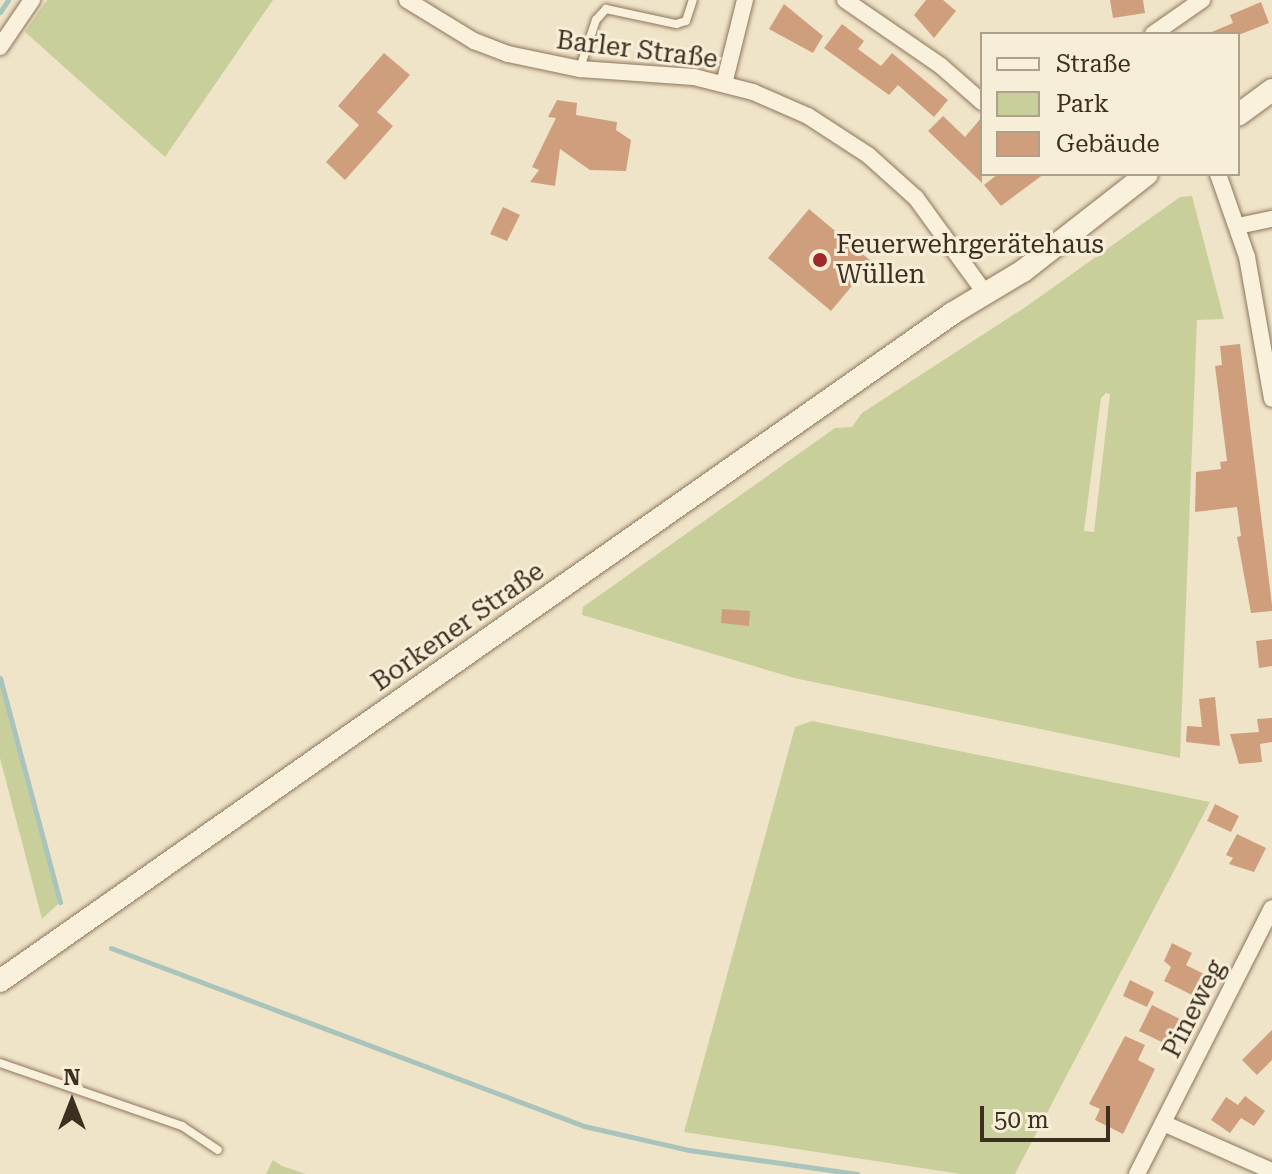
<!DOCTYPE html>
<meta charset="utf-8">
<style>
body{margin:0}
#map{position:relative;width:1272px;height:1174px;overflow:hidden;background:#f0e4c8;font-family:"Roboto Serif",serif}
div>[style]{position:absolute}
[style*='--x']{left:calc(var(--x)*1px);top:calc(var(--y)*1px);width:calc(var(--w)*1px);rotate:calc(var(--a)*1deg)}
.green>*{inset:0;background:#c9cf9b}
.stream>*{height:5px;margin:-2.5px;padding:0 2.5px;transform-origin:2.5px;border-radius:2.5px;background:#a9c4bc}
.building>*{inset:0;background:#cf9f7d}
.roads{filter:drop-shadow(0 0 2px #8d765c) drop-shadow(0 0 2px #8d765c)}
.service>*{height:8px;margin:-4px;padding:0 4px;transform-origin:4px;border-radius:4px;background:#faf1dc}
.minor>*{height:16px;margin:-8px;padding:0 8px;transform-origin:8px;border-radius:8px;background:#faf1dc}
.secondary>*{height:22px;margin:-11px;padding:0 11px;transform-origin:11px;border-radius:11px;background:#faf1dc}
.dots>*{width:22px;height:22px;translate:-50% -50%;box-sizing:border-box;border:4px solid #f7eed8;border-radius:50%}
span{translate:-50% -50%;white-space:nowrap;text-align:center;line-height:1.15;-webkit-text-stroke:6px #f7eed8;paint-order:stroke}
.street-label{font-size:26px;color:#3d2e20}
.poi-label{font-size:26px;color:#3d2e20}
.left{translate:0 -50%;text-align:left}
.legend{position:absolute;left:980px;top:32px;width:260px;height:144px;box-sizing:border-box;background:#f7eed8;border:2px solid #ada18e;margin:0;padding:10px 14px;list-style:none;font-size:24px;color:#3d2e20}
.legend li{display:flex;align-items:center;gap:16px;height:40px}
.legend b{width:40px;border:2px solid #ada18e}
.north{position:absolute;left:32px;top:1062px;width:80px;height:80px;-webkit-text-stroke:6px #f7eed8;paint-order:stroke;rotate:0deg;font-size:22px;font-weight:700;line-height:32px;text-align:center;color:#3d2e20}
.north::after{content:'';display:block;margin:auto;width:28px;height:36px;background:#3d2e20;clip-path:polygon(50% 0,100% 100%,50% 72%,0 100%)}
.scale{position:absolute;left:980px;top:1106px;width:130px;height:36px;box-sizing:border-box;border:4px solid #3d2e20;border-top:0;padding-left:10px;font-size:24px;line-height:28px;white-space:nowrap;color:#3d2e20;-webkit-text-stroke:6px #f7eed8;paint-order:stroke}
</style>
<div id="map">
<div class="green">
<i style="clip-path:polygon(47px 0,273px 0,165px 157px,25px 32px)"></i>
<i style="clip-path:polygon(evenodd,1192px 196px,1224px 319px,1197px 320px,1180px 758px,794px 678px,582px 615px,583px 607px,835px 428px,852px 427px,862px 413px,1027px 306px,1180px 197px,1192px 196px,1106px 393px,1110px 394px,1094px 532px,1084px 531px,1101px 398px,1106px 393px)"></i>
<i style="clip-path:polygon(0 678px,60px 902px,42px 919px,0 758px)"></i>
<i style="clip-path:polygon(812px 721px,1210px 802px,1015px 1174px,961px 1174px,684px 1132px,795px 727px)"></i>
<i style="clip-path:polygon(273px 1160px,282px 1166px,306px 1174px,266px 1174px)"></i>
</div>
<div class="stream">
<i style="--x:0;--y:12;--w:14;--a:-56"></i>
<i style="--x:0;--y:678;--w:232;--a:75"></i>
<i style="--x:111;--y:948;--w:505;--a:20.62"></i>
<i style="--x:584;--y:1126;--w:108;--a:12.9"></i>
<i style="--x:689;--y:1150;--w:170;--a:8.1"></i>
</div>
<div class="building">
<i style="clip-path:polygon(926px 0,943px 0,956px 11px,934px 38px,914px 15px)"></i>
<i style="clip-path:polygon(1110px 0,1143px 0,1145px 13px,1113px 18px)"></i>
<i style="clip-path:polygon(1261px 2px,1269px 23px,1241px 34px,1207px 34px,1233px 23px,1230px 15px)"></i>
<i style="clip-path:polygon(784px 4px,823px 36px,813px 53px,769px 29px)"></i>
<i style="clip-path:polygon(842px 24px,864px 41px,858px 49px,881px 66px,892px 53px,948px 100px,934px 117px,898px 85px,889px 95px,824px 48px)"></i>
<i style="clip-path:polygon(384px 53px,410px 75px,377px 112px,393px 126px,345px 180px,326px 162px,359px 125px,338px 106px)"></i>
<i style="clip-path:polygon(557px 100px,577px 103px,576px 115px,617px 122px,616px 130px,631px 140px,626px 171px,590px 170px,560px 149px,555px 186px,530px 182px,539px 170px,532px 167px,556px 118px,548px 117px)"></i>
<i style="clip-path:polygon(943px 116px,965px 137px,982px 117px,982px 183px,928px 131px)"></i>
<i style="clip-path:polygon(998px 174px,1044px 174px,1001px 206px,984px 185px)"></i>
<i style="clip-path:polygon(503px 207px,520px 215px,507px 241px,490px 234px)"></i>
<i style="clip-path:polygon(809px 209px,872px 262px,831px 311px,768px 258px)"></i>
<i style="clip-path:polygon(1240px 344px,1272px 605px,1272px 611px,1251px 613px,1237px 537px,1241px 536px,1237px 507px,1195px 512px,1196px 472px,1221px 469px,1220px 462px,1227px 461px,1215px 366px,1222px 365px,1220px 346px)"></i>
<i style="clip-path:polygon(722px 609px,750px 611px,749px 626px,721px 623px)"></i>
<i style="clip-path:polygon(1272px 639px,1272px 666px,1259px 668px,1256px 641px)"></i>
<i style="clip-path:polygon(1215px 697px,1220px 746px,1186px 742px,1187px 726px,1202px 727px,1199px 699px)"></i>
<i style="clip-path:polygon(1272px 718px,1272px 742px,1260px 744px,1262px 762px,1239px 764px,1230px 734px,1259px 732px,1257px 719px)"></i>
<i style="clip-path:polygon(1215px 804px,1239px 816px,1231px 832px,1207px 821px)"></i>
<i style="clip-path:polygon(1237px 834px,1266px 848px,1254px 872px,1229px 864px,1233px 858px,1226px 855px)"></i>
<i style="clip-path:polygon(1172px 943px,1192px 953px,1186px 965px,1206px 975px,1196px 997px,1164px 981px,1171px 967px,1164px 961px)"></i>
<i style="clip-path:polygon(1130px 980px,1154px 992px,1147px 1007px,1123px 996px)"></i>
<i style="clip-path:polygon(1152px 1005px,1182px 1020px,1170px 1046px,1139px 1031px)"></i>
<i style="clip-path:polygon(1272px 1030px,1272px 1060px,1257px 1075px,1242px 1060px)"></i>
<i style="clip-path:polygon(1125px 1036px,1145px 1045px,1138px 1060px,1155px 1069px,1123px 1134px,1095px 1120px,1100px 1109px,1089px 1104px)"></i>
<i style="clip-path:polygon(1245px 1096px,1265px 1111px,1254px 1126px,1241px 1118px,1230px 1133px,1211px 1120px,1226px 1097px,1238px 1105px)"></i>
</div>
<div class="roads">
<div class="service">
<i style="--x:580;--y:68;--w:51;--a:-71.6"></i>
<i style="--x:596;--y:20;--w:15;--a:-48"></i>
<i style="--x:606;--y:9;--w:72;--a:12.1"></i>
<i style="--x:676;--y:24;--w:10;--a:-17"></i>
<i style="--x:686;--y:21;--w:22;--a:-72"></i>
<i style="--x:0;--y:1063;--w:193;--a:19.1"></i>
<i style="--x:182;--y:1126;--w:43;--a:33.7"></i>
</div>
<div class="minor">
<i style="--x:407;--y:0;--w:79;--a:31.5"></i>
<i style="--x:474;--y:41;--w:36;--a:21"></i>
<i style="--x:508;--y:54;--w:74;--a:11.8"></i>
<i style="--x:580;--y:69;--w:114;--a:4"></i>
<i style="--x:694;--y:77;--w:61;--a:14.3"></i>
<i style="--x:753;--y:92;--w:60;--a:23.6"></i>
<i style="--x:808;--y:116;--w:72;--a:33"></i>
<i style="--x:868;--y:155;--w:64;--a:41.9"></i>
<i style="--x:916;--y:198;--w:117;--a:54"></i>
<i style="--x:845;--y:0;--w:116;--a:34.5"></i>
<i style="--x:941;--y:66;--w:55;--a:41.3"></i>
<i style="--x:1153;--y:34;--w:60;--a:-34.8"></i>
<i style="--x:0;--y:47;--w:57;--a:-55.8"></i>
<i style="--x:724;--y:84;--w:87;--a:-76"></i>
<i style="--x:1218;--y:174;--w:88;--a:70.7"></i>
<i style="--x:1247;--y:257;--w:144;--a:80"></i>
<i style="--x:1238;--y:226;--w:35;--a:-12"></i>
<i style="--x:1163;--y:1123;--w:119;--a:23.8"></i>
<i style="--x:1137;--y:1174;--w:298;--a:-63.1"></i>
</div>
<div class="secondary">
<i style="--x:1238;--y:115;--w:42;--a:-36.3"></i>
<i style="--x:0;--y:981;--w:1164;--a:-35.03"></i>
<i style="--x:953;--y:313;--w:82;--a:-31"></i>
<i style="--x:1023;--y:271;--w:157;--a:-38"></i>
</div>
</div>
<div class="dots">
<i style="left:820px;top:260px;background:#9e2a2b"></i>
</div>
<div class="street-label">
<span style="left:637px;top:50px;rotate:7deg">Barler Straße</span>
<span style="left:458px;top:627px;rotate:-35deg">Borkener Straße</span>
<span style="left:1194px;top:1009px;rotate:-63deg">Pineweg</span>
</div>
<div class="poi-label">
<span class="left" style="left:836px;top:260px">Feuerwehrgerätehaus<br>Wüllen</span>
</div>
<ul class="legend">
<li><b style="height:10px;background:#faf1dc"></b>Straße</li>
<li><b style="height:22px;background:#c9cf9b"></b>Park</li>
<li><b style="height:22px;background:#cf9f7d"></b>Gebäude</li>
</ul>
<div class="north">N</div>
<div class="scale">50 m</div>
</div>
